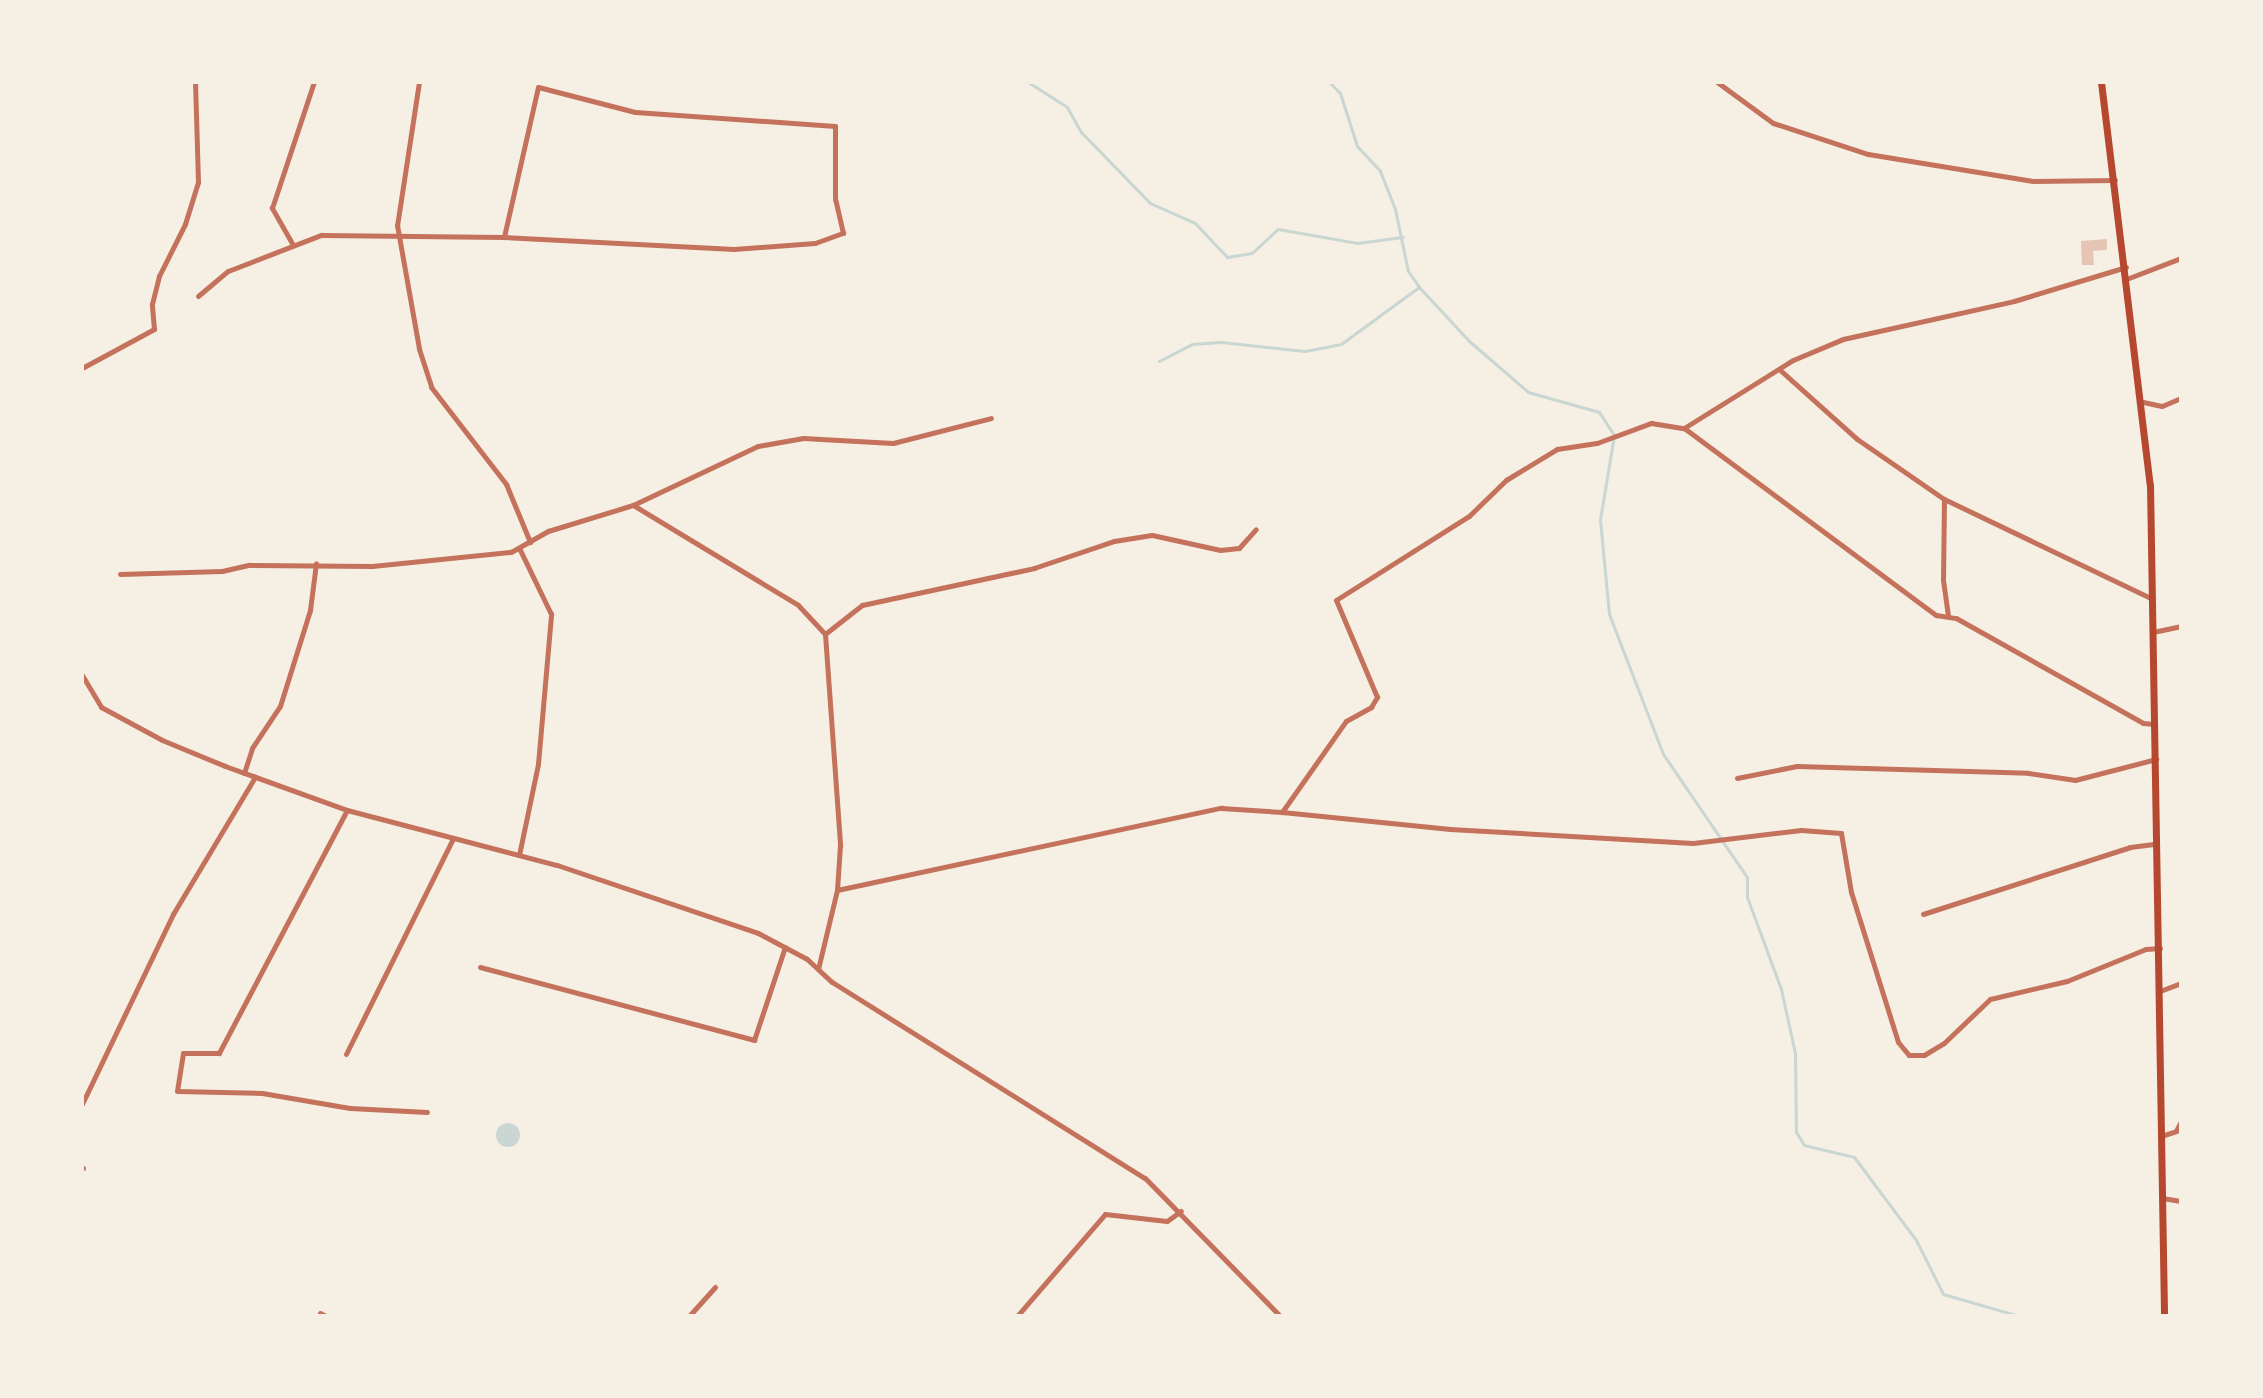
<!DOCTYPE html>
<style>
body{margin:0}
#map{position:relative;width:2263px;height:1398px;overflow:hidden;background:#f6efe4;font-family:Roboto,sans-serif}
div>[style]{position:absolute}
[style*='--x']{left:calc(var(--x)*1px);top:calc(var(--y)*1px);width:calc(var(--w)*1px);rotate:calc(var(--a)*1deg)}
.water>*{inset:0;background:#c9d6d2}
.round{border-radius:50%}
.stream>*{height:3px;margin:-1.5px;padding:0 1.5px;transform-origin:1.5px;border-radius:1.5px;background:#c9d6d2}
.building>*{inset:0;background:#e6c5b7}
.minor>*{height:5px;margin:-2.5px;padding:0 2.5px;transform-origin:2.5px;border-radius:2.5px;background:#c5725c}
.secondary>*{height:7px;margin:-3.5px;padding:0 3.5px;transform-origin:3.5px;border-radius:3.5px;background:#b5482f}
span{translate:-50% -50%;white-space:nowrap;text-align:center;line-height:1.15;-webkit-text-stroke:6px #f6efe4;paint-order:stroke}
.frame{position:absolute;inset:0;border:84px solid #f6efe4;pointer-events:none}
</style>
<div id="map">
<div class="water">
<i class="round" style="left:496px;top:1123px;width:24px;height:24px"></i>
</div>
<div class="stream">
<i style="--x:1028;--y:82;--w:46;--a:32.7"></i>
<i style="--x:1067;--y:107;--w:29;--a:61"></i>
<i style="--x:1081;--y:132;--w:99;--a:45.8"></i>
<i style="--x:1150;--y:203;--w:49;--a:24"></i>
<i style="--x:1195;--y:223;--w:47;--a:46.7"></i>
<i style="--x:1227;--y:257;--w:25;--a:-9"></i>
<i style="--x:1252;--y:253;--w:35;--a:-43"></i>
<i style="--x:1278;--y:229;--w:80;--a:10"></i>
<i style="--x:1357;--y:243;--w:46;--a:-7.4"></i>
<i style="--x:1329;--y:82;--w:16;--a:45"></i>
<i style="--x:1340;--y:93;--w:56;--a:72.2"></i>
<i style="--x:1357;--y:146;--w:34;--a:47"></i>
<i style="--x:1380;--y:171;--w:41;--a:68.5"></i>
<i style="--x:1395;--y:209;--w:63;--a:78.2"></i>
<i style="--x:1408;--y:271;--w:19;--a:55"></i>
<i style="--x:1419;--y:287;--w:72;--a:47.2"></i>
<i style="--x:1468;--y:340;--w:79;--a:40.9"></i>
<i style="--x:1528;--y:392;--w:74;--a:15.7"></i>
<i style="--x:1599;--y:412;--w:27;--a:57"></i>
<i style="--x:1614;--y:435;--w:86;--a:99.4"></i>
<i style="--x:1600;--y:520;--w:94;--a:84.5"></i>
<i style="--x:1609;--y:614;--w:150;--a:68.9"></i>
<i style="--x:1663;--y:754;--w:149;--a:55.7"></i>
<i style="--x:1747;--y:877;--w:20;--a:90"></i>
<i style="--x:1747;--y:897;--w:98;--a:69.7"></i>
<i style="--x:1781;--y:989;--w:66;--a:77.7"></i>
<i style="--x:1795;--y:1053;--w:79;--a:89.3"></i>
<i style="--x:1796;--y:1132;--w:15;--a:58"></i>
<i style="--x:1804;--y:1145;--w:51;--a:13.5"></i>
<i style="--x:1854;--y:1157;--w:104;--a:53.2"></i>
<i style="--x:1916;--y:1240;--w:60;--a:63.4"></i>
<i style="--x:1943;--y:1294;--w:79;--a:16.1"></i>
<i style="--x:1159;--y:361;--w:37;--a:-27"></i>
<i style="--x:1192;--y:344;--w:29;--a:-4"></i>
<i style="--x:1221;--y:342;--w:84;--a:6.1"></i>
<i style="--x:1305;--y:351;--w:37;--a:-11"></i>
<i style="--x:1341;--y:344;--w:97;--a:-36.2"></i>
</div>
<div class="building">
<i style="clip-path:polygon(2107px 239px,2107px 250px,2093px 251px,2094px 265px,2082px 265px,2081px 241px)"></i>
</div>
<div class="minor">
<i style="--x:419;--y:82;--w:145;--a:98.7"></i>
<i style="--x:397;--y:225;--w:126;--a:79.9"></i>
<i style="--x:419;--y:349;--w:40;--a:72"></i>
<i style="--x:431;--y:387;--w:123;--a:52.3"></i>
<i style="--x:506;--y:484;--w:63;--a:67.5"></i>
<i style="--x:1717;--y:82;--w:69;--a:36.2"></i>
<i style="--x:1773;--y:123;--w:100;--a:18.1"></i>
<i style="--x:1868;--y:154;--w:167;--a:9.3"></i>
<i style="--x:2033;--y:181;--w:82;--a:-0.7"></i>
<i style="--x:293;--y:245;--w:43;--a:-119.6"></i>
<i style="--x:272;--y:208;--w:133;--a:-71.6"></i>
<i style="--x:2129;--y:278;--w:56;--a:-21"></i>
<i style="--x:198;--y:296;--w:39;--a:-40"></i>
<i style="--x:228;--y:271;--w:100;--a:-21.2"></i>
<i style="--x:321;--y:235;--w:183;--a:0.6"></i>
<i style="--x:504;--y:237;--w:230;--a:3"></i>
<i style="--x:734;--y:249;--w:81;--a:-4.2"></i>
<i style="--x:815;--y:243;--w:30;--a:-20"></i>
<i style="--x:843;--y:233;--w:35;--a:-103"></i>
<i style="--x:835;--y:199;--w:73;--a:-90"></i>
<i style="--x:835;--y:126;--w:200;--a:-176"></i>
<i style="--x:635;--y:112;--w:100;--a:-165.5"></i>
<i style="--x:538;--y:87;--w:154;--a:102.8"></i>
<i style="--x:82;--y:368;--w:82;--a:-28.4"></i>
<i style="--x:154;--y:329;--w:25;--a:-95"></i>
<i style="--x:152;--y:304;--w:29;--a:-76"></i>
<i style="--x:159;--y:276;--w:58;--a:-63.4"></i>
<i style="--x:185;--y:224;--w:44;--a:-72.8"></i>
<i style="--x:198;--y:182;--w:100;--a:-91.7"></i>
<i style="--x:1779;--y:369;--w:105;--a:41.9"></i>
<i style="--x:1857;--y:439;--w:106;--a:34.6"></i>
<i style="--x:1944;--y:499;--w:229;--a:25.6"></i>
<i style="--x:2143;--y:402;--w:19;--a:12"></i>
<i style="--x:2162;--y:406;--w:21;--a:-23"></i>
<i style="--x:1684;--y:428;--w:314;--a:36.6"></i>
<i style="--x:1936;--y:615;--w:20;--a:9"></i>
<i style="--x:1956;--y:618;--w:214;--a:29.3"></i>
<i style="--x:2143;--y:723;--w:11;--a:5"></i>
<i style="--x:1944;--y:499;--w:81;--a:90.7"></i>
<i style="--x:1943;--y:580;--w:35;--a:82"></i>
<i style="--x:633;--y:505;--w:193;--a:31.2"></i>
<i style="--x:798;--y:605;--w:40;--a:47"></i>
<i style="--x:825;--y:634;--w:212;--a:85.9"></i>
<i style="--x:840;--y:845;--w:45;--a:93.8"></i>
<i style="--x:837;--y:890;--w:81;--a:103.5"></i>
<i style="--x:120;--y:574;--w:102;--a:-1.7"></i>
<i style="--x:222;--y:571;--w:28;--a:-13"></i>
<i style="--x:249;--y:565;--w:123;--a:0.5"></i>
<i style="--x:372;--y:566;--w:140;--a:-5.8"></i>
<i style="--x:511;--y:552;--w:43;--a:-29.6"></i>
<i style="--x:548;--y:531;--w:89;--a:-17"></i>
<i style="--x:633;--y:505;--w:138;--a:-25.3"></i>
<i style="--x:758;--y:446;--w:46;--a:-10.1"></i>
<i style="--x:803;--y:438;--w:90;--a:3.2"></i>
<i style="--x:893;--y:443;--w:101;--a:-14.3"></i>
<i style="--x:2153;--y:632;--w:29;--a:-12"></i>
<i style="--x:825;--y:634;--w:47;--a:-38.1"></i>
<i style="--x:862;--y:605;--w:176;--a:-12.1"></i>
<i style="--x:1034;--y:568;--w:84;--a:-18.6"></i>
<i style="--x:1114;--y:541;--w:38;--a:-9"></i>
<i style="--x:1152;--y:535;--w:70;--a:12.4"></i>
<i style="--x:1220;--y:550;--w:19;--a:-6"></i>
<i style="--x:1239;--y:548;--w:25;--a:-48"></i>
<i style="--x:82;--y:675;--w:37;--a:59"></i>
<i style="--x:101;--y:707;--w:69;--a:28.4"></i>
<i style="--x:162;--y:740;--w:68;--a:22.4"></i>
<i style="--x:225;--y:766;--w:130;--a:19.8"></i>
<i style="--x:347;--y:810;--w:217;--a:14.7"></i>
<i style="--x:557;--y:865;--w:212;--a:18.7"></i>
<i style="--x:758;--y:933;--w:55;--a:28"></i>
<i style="--x:807;--y:959;--w:34;--a:43"></i>
<i style="--x:832;--y:982;--w:369;--a:32.1"></i>
<i style="--x:1145;--y:1178;--w:193;--a:45.6"></i>
<i style="--x:244;--y:773;--w:26;--a:-72"></i>
<i style="--x:252;--y:748;--w:50;--a:-56.3"></i>
<i style="--x:280;--y:706;--w:101;--a:-72.6"></i>
<i style="--x:310;--y:610;--w:47;--a:-82.7"></i>
<i style="--x:1737;--y:778;--w:61;--a:-11.3"></i>
<i style="--x:1797;--y:766;--w:231;--a:1.7"></i>
<i style="--x:2028;--y:773;--w:48;--a:8.5"></i>
<i style="--x:2075;--y:780;--w:84;--a:-14.5"></i>
<i style="--x:347;--y:810;--w:275;--a:117.8"></i>
<i style="--x:219;--y:1053;--w:36;--a:180"></i>
<i style="--x:183;--y:1053;--w:38;--a:99"></i>
<i style="--x:177;--y:1091;--w:85;--a:1.3"></i>
<i style="--x:262;--y:1093;--w:89;--a:9.7"></i>
<i style="--x:350;--y:1108;--w:77;--a:3"></i>
<i style="--x:1282;--y:812;--w:169;--a:5.8"></i>
<i style="--x:1450;--y:829;--w:243;--a:3.3"></i>
<i style="--x:1693;--y:843;--w:109;--a:-6.9"></i>
<i style="--x:1801;--y:830;--w:40;--a:4.3"></i>
<i style="--x:1841;--y:833;--w:60;--a:80.4"></i>
<i style="--x:1851;--y:892;--w:157;--a:72.6"></i>
<i style="--x:1898;--y:1042;--w:17;--a:50"></i>
<i style="--x:1909;--y:1055;--w:15;--a:0"></i>
<i style="--x:1924;--y:1055;--w:23;--a:-31"></i>
<i style="--x:1944;--y:1043;--w:64;--a:-43.7"></i>
<i style="--x:1990;--y:999;--w:79;--a:-13.2"></i>
<i style="--x:2067;--y:981;--w:85;--a:-22.1"></i>
<i style="--x:2146;--y:949;--w:14;--a:-4"></i>
<i style="--x:519;--y:855;--w:93;--a:-78.2"></i>
<i style="--x:538;--y:764;--w:151;--a:-85"></i>
<i style="--x:551;--y:614;--w:71;--a:-115.8"></i>
<i style="--x:837;--y:890;--w:393;--a:-12.1"></i>
<i style="--x:1221;--y:808;--w:61;--a:3.8"></i>
<i style="--x:1282;--y:812;--w:111;--a:-54.9"></i>
<i style="--x:1346;--y:721;--w:29;--a:-29"></i>
<i style="--x:1371;--y:707;--w:12;--a:-59"></i>
<i style="--x:1377;--y:697;--w:105;--a:-112.9"></i>
<i style="--x:1336;--y:600;--w:157;--a:-32.3"></i>
<i style="--x:1469;--y:516;--w:52;--a:-44.2"></i>
<i style="--x:1506;--y:480;--w:60;--a:-31.3"></i>
<i style="--x:1557;--y:449;--w:40;--a:-8.5"></i>
<i style="--x:1597;--y:443;--w:58;--a:-20.3"></i>
<i style="--x:1651;--y:423;--w:33;--a:9"></i>
<i style="--x:1684;--y:428;--w:128;--a:-32"></i>
<i style="--x:1793;--y:360;--w:54;--a:-22.8"></i>
<i style="--x:1843;--y:339;--w:175;--a:-12.5"></i>
<i style="--x:2014;--y:301;--w:117;--a:-16.9"></i>
<i style="--x:1923;--y:914;--w:218;--a:-17.9"></i>
<i style="--x:2130;--y:847;--w:26;--a:-7"></i>
<i style="--x:480;--y:967;--w:284;--a:14.9"></i>
<i style="--x:754;--y:1040;--w:98;--a:-71.6"></i>
<i style="--x:2160;--y:991;--w:22;--a:-21"></i>
<i style="--x:346;--y:1054;--w:241;--a:-63.6"></i>
<i style="--x:82;--y:1104;--w:211;--a:-64.4"></i>
<i style="--x:173;--y:914;--w:160;--a:-59.1"></i>
<i style="--x:2161;--y:1136;--w:16;--a:-18"></i>
<i style="--x:2176;--y:1131;--w:11;--a:-63"></i>
<i style="--x:82;--y:1168;--w:1;--a:0"></i>
<i style="--x:2162;--y:1198;--w:19;--a:9"></i>
<i style="--x:320;--y:1313;--w:7;--a:27"></i>
<i style="--x:689;--y:1316;--w:39;--a:-48"></i>
<i style="--x:1017;--y:1316;--w:135;--a:-49.2"></i>
<i style="--x:1105;--y:1214;--w:62;--a:6.4"></i>
<i style="--x:1167;--y:1221;--w:17;--a:-36"></i>
</div>
<div class="secondary">
<i style="--x:2101;--y:82;--w:406;--a:83.1"></i>
<i style="--x:2150;--y:485;--w:831;--a:89.03"></i>
</div>
<div class="frame"></div>
</div>
